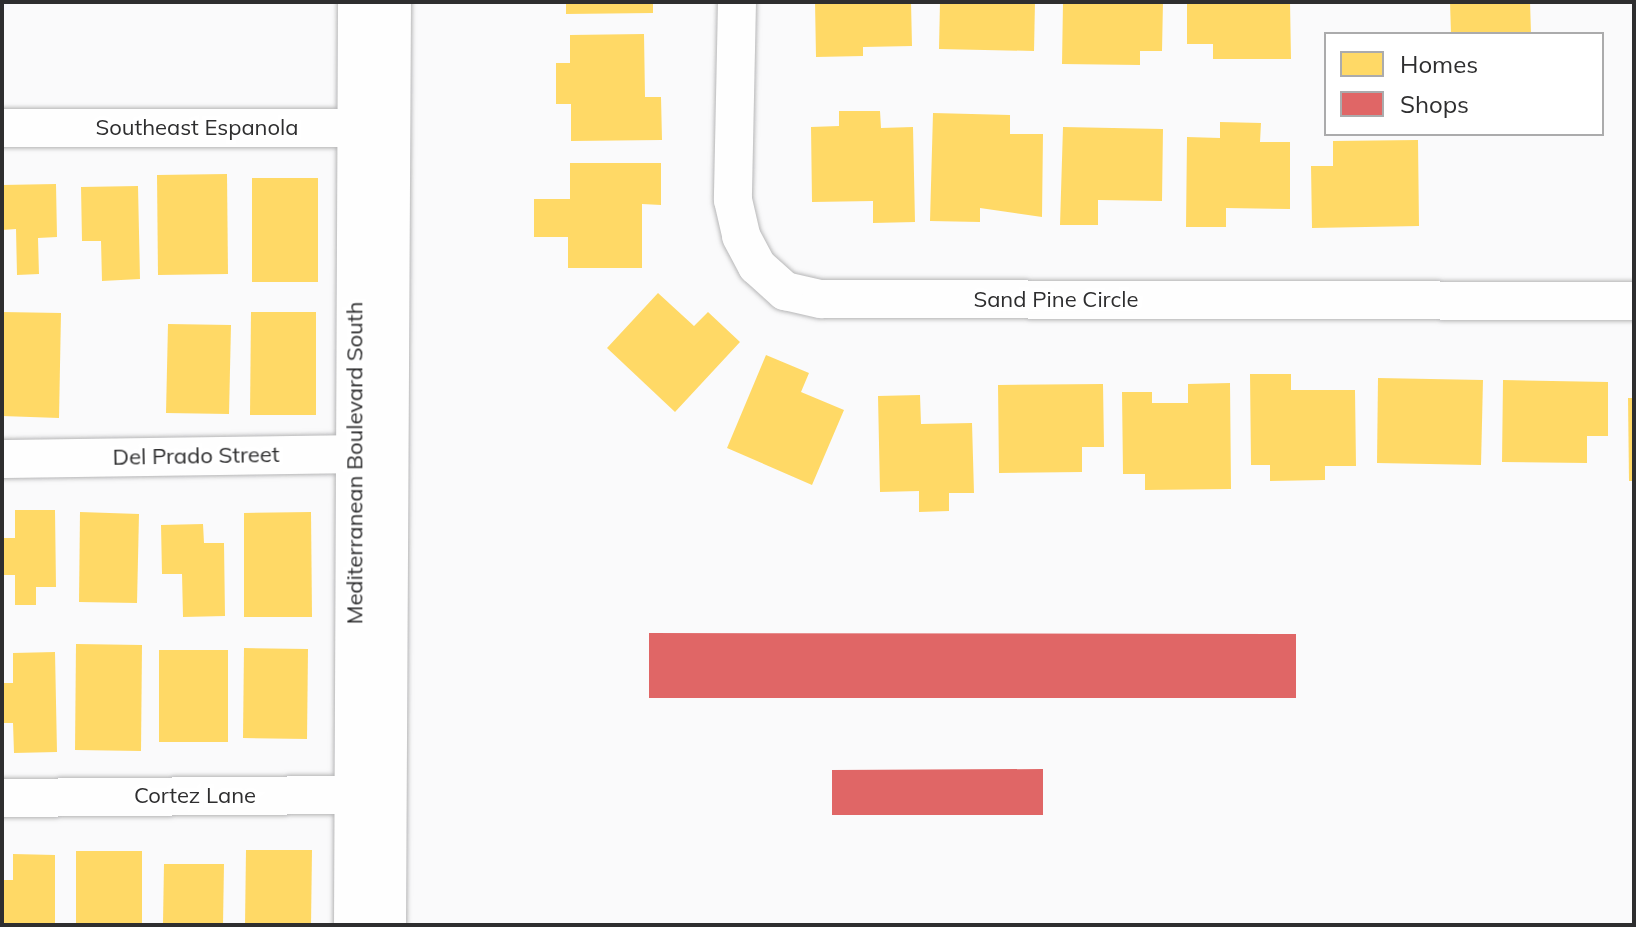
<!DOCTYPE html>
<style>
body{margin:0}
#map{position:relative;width:1636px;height:927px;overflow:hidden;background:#fafafb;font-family:Mulish,sans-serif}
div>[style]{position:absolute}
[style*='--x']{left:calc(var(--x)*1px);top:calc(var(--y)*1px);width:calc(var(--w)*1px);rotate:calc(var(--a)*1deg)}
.homes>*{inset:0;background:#ffd966}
.shops>*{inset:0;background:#e06666}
.roads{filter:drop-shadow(0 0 2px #b6b6b7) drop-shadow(0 0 2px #b6b6b7)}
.minor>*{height:38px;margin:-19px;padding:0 19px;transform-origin:19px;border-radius:19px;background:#fefefe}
span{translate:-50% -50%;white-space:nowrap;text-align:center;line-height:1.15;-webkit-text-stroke:8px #fff;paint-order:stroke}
.street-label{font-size:22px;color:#2e2e2f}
.frame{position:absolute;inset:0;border:4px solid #2e2e2f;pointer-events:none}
.legend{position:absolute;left:1324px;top:32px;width:280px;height:104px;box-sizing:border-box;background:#fff;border:2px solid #ababac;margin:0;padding:10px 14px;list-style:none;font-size:24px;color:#2e2e2f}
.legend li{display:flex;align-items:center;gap:16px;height:40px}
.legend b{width:40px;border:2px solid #ababac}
</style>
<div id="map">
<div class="homes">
<i style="clip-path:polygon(566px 2px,653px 2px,653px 13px,566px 14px)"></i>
<i style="clip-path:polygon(815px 2px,911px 2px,912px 46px,863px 47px,863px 56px,816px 57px)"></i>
<i style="clip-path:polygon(940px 2px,1035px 2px,1034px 51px,939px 49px)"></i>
<i style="clip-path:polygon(1063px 2px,1163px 2px,1162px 51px,1140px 51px,1140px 65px,1062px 64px)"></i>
<i style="clip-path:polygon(1187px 2px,1290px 2px,1291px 59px,1213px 59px,1213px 44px,1187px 44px)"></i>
<i style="clip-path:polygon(1450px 2px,1530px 2px,1531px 34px,1451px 34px)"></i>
<i style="clip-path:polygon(644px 34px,645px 97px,661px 97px,662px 140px,571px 141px,571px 104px,556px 104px,556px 63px,570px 63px,570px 35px)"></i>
<i style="clip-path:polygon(839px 111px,880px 111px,881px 128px,913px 127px,915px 222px,873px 223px,873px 201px,812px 202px,811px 127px,839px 126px)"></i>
<i style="clip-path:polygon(933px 113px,1010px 115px,1010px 134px,1043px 134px,1042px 217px,980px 208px,980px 222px,930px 221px)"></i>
<i style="clip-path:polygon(1220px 122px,1261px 123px,1260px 142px,1290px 142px,1290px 209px,1226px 208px,1226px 227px,1186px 227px,1187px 137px,1220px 138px)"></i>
<i style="clip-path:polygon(1063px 127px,1163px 129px,1162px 201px,1098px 200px,1098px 225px,1060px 225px)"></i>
<i style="clip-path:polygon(1418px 140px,1419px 226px,1312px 228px,1311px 166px,1333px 166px,1333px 141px)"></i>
<i style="clip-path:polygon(570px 163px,661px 163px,661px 205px,642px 204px,642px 268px,568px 268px,568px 237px,534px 237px,534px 199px,570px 199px)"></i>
<i style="clip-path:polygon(227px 174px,228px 274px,158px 275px,157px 175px)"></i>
<i style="clip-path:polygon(252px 178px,318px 178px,318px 282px,252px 282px)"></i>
<i style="clip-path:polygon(56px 184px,57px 237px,38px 238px,39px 274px,17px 275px,16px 229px,2px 230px,2px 185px)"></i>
<i style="clip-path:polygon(138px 186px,140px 279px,102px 281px,101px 241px,82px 241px,81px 187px)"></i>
<i style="clip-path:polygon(658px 293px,694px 326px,708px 312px,740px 342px,675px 412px,607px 348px)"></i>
<i style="clip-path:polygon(2px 312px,61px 313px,59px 418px,2px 416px)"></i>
<i style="clip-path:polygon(251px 312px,316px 312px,316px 415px,250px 415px)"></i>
<i style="clip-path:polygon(168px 324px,231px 325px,229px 414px,166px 413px)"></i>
<i style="clip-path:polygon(766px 355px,809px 373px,801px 392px,844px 410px,812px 485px,727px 448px)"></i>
<i style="clip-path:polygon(1250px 374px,1291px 374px,1291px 390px,1355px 390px,1356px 466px,1325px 466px,1325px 480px,1270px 481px,1270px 465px,1251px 465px)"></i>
<i style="clip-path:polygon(1378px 378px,1483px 380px,1481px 465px,1377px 463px)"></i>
<i style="clip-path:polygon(1503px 380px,1608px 382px,1608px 436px,1587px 436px,1587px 463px,1502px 462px)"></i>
<i style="clip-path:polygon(1230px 383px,1231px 489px,1145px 490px,1145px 474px,1123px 474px,1122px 392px,1152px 392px,1152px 403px,1188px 403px,1188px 384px)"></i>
<i style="clip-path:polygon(1103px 384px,1104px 447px,1082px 447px,1082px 472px,999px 473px,998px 385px)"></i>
<i style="clip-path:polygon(920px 395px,921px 424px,972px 423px,974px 493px,949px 493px,949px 511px,919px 512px,919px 491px,880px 492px,878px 396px)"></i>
<i style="clip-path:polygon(1628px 398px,1634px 398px,1634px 481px,1629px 481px)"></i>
<i style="clip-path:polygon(15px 510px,55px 510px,56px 587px,36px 587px,36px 605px,15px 605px,15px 575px,2px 575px,2px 538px,15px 538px)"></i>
<i style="clip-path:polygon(80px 512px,139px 514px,137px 603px,79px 602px)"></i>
<i style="clip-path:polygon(311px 512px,312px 617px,244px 617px,244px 513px)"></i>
<i style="clip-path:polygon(203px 524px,204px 543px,224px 543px,225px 616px,183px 617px,182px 574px,162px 574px,161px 525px)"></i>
<i style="clip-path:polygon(76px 644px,142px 645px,141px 751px,75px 750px)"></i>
<i style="clip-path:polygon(244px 648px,308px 649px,307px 739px,243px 738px)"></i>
<i style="clip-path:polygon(159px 650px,228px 650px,228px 742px,159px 742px)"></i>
<i style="clip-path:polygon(55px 652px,57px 752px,14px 753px,13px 723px,2px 723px,2px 683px,13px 683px,13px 653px)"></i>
<i style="clip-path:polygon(246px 850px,312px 850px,311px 925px,245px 925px)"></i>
<i style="clip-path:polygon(76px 851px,142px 851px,142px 925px,76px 925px)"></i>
<i style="clip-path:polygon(13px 854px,55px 855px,55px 925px,2px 923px,2px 880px,13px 880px)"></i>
<i style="clip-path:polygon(164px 864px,224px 864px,223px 924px,163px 923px)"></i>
</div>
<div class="shops">
<i style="clip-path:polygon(649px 633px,1296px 634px,1296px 698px,649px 698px)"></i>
<i style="clip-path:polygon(1043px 769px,1043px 815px,832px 815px,832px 770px)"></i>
</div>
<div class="roads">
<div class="minor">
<i style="--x:737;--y:2;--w:198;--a:91.2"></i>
<i style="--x:733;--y:200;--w:37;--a:77"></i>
<i style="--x:741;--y:236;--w:34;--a:62"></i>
<i style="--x:757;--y:266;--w:38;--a:42"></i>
<i style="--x:785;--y:291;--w:37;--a:13"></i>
<i style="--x:821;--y:299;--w:813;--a:0.14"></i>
<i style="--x:2;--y:128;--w:381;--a:0"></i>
<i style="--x:2;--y:459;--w:377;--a:-0.8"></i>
<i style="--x:2;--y:798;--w:377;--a:-0.5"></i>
<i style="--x:353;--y:925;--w:923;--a:-89.75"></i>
<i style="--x:387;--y:925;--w:923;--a:-89.69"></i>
</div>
</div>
<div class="street-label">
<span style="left:197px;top:128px">Southeast Espanola</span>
<span style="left:1056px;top:300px">Sand Pine Circle</span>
<span style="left:196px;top:456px;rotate:-1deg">Del Prado Street</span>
<span style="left:355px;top:463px;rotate:-90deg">Mediterranean Boulevard South</span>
<span style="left:195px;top:796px">Cortez Lane</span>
</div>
<div class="frame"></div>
<ul class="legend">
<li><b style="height:22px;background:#ffd966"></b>Homes</li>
<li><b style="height:22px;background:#e06666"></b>Shops</li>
</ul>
</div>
